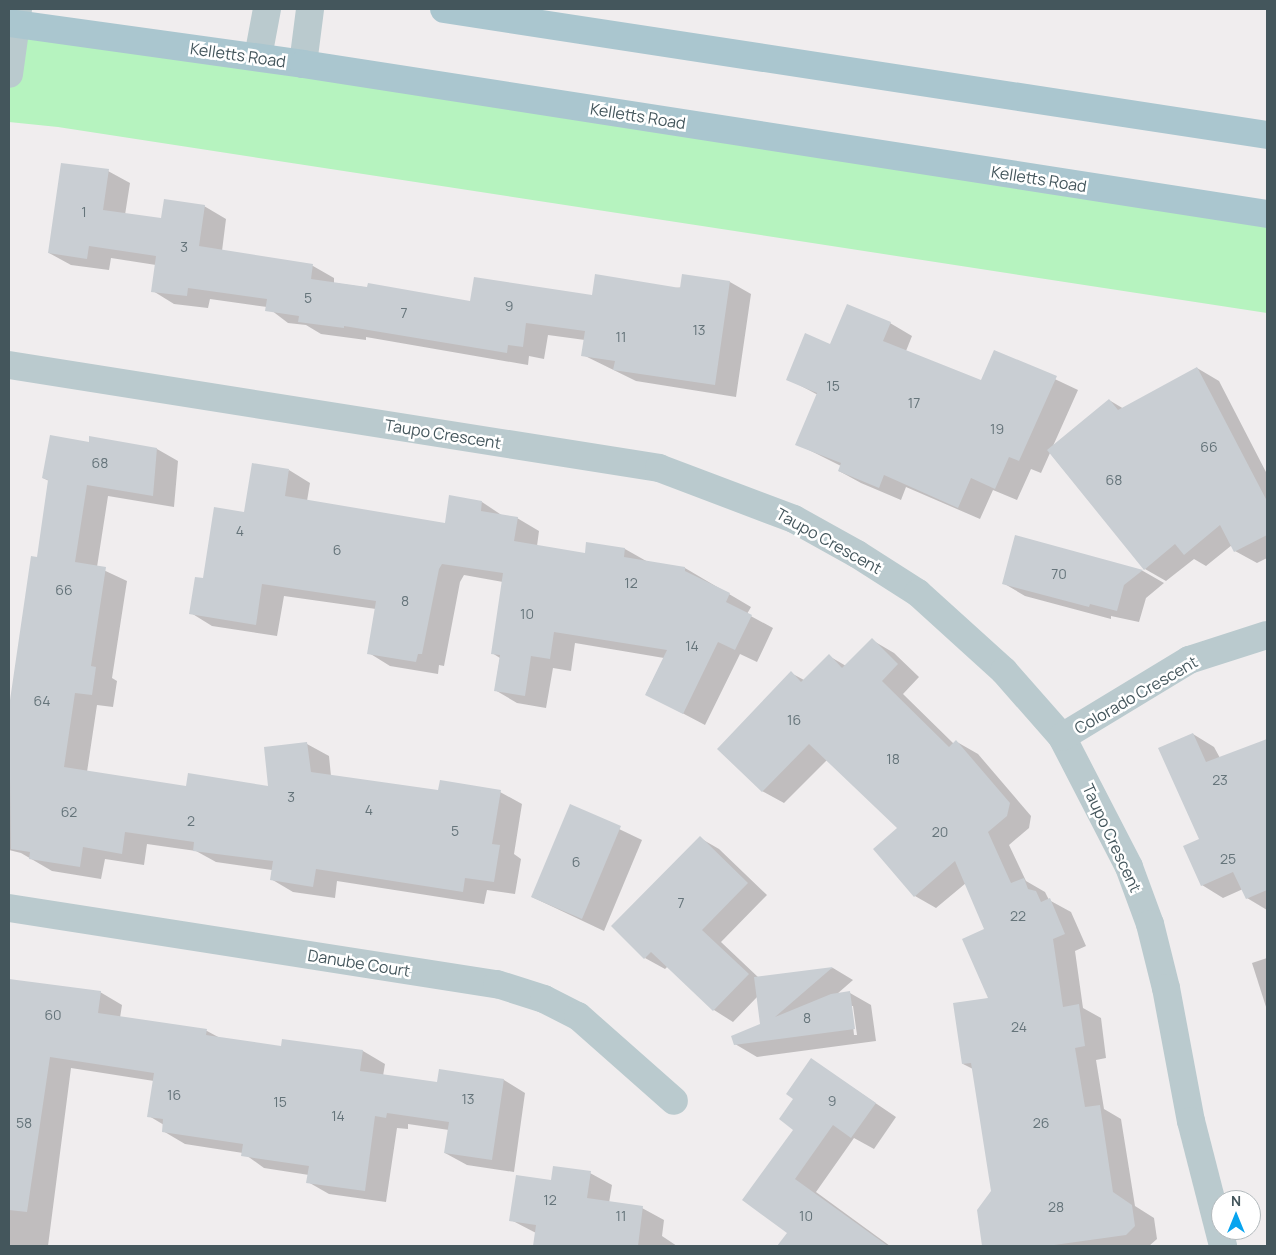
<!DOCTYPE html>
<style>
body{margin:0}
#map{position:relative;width:1276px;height:1255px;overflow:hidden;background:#f0edee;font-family:Manrope,sans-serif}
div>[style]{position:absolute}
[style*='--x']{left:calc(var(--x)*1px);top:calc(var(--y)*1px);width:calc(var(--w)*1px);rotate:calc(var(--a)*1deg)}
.green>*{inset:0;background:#b6f3bf}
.shadow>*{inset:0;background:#0003}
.building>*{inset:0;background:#c9ced3}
.street>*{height:28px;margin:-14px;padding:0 14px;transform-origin:14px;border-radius:14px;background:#bacace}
.primary>*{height:28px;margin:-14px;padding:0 14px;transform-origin:14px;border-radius:14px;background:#aac6cf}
span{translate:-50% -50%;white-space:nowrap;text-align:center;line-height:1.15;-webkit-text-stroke:5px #fff;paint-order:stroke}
.number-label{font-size:14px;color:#65747a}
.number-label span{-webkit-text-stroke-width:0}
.street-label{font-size:16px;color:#44565c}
.frame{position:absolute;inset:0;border:10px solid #44565c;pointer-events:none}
.north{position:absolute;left:1211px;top:1190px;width:50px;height:50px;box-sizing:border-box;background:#fff;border:1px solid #b4bbbe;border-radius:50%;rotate:0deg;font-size:14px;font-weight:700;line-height:20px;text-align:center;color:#44565c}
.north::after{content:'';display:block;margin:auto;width:18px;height:22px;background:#08a4ef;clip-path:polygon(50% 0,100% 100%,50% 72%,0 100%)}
</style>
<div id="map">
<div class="green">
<i style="clip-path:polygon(16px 24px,1267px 215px,1267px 313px,58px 127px,9px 122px,9px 73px)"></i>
</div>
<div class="shadow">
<i style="clip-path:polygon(108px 171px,130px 183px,125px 215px,162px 220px,204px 206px,226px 219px,222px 251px,313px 266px,334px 278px,334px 283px,471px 302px,593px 297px,730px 282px,751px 294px,736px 397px,636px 381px,583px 355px,585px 340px,548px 335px,544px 359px,529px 356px,528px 365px,366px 337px,366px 340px,321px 334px,306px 325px,288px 323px,267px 307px,210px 299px,208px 308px,174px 304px,153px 291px,156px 265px,111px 258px,109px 270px,71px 265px,49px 253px)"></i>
<i style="clip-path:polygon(890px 323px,912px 336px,906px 351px,981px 382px,995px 351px,1078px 390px,1053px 446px,1109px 400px,1124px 409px,1197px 368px,1219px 381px,1267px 474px,1267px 558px,1257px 563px,1235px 551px,1232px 545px,1206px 566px,1194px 559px,1166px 581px,1145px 569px,1050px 453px,1041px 473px,1031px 469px,1017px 500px,993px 490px,980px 519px,906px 487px,901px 500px,861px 483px,839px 471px,841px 466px,797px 444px,818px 395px,788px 379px,831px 346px)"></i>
<i style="clip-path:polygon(91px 444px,157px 449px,178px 461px,174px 507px,108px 496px,97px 567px,127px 581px,112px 678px,117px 681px,113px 707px,97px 705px,87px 772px,188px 788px,270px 787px,307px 744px,329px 756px,331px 776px,440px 792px,500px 792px,522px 804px,514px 854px,521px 859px,515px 894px,487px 890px,484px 904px,337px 881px,335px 898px,293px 892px,271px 879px,272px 870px,216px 862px,196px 851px,147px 844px,144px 865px,105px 859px,101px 879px,52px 871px,21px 853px,9px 850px,9px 716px,32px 557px,39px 558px,49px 481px,43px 478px)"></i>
<i style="clip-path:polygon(289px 470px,310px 483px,307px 501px,446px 524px,482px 502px,503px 516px,517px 518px,539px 531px,537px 546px,586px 554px,587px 543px,625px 549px,648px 562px,685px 568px,751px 607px,747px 614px,773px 628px,757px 662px,740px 654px,705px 725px,646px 694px,664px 658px,575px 643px,571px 671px,553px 668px,546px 708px,517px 703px,495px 690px,500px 658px,492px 653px,503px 582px,464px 575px,460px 582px,444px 666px,439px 665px,438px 674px,390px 666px,369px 653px,376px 609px,284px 596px,277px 636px,212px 626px,191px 613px,204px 579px,245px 514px)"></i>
<i style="clip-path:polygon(1016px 536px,1143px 571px,1164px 583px,1146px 598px,1139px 622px,1111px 616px,1111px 619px,1025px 596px,1003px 583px)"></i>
<i style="clip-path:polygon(872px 640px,894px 653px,919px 677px,903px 694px,954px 744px,957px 742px,978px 754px,1031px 816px,1029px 828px,1009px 845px,1026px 881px,1045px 892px,1049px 900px,1071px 912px,1086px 946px,1075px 951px,1083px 1008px,1101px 1018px,1106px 1058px,1096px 1060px,1104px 1109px,1121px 1119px,1135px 1206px,1154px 1218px,1157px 1239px,1149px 1246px,983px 1246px,978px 1210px,992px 1191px,973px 1069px,963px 1064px,990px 999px,986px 930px,966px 883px,936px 908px,915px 896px,899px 828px,827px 760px,784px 803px,762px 791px,791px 673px,804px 680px,829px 656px,846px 666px)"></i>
<i style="clip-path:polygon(1193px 734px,1214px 747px,1220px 758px,1267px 740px,1267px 910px,1247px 898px,1243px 889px,1223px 898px,1202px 885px)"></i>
<i style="clip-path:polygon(571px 806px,642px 840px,604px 931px,532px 897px)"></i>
<i style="clip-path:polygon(evenodd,700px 838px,719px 849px,767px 895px,721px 942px,759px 978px,833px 968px,853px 980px,837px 994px,850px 993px,871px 1005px,876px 1041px,757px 1057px,735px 1044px,762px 1024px,758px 996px,733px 1022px,714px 1010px,668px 966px,665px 969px,645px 958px,700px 838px,851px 1006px,853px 1006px,857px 1035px,854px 1035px,851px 1006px)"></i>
<i style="clip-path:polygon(1267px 958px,1267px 1010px,1252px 963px)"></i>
<i style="clip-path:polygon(9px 980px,100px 992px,122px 1005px,120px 1018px,207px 1031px,220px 1038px,282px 1048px,283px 1041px,363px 1051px,385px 1064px,383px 1076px,438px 1083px,504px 1080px,525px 1093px,514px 1172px,467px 1165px,445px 1153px,449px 1130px,408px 1124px,408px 1129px,397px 1128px,386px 1202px,329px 1194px,308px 1182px,309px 1175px,264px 1168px,243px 1153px,185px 1144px,163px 1131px,164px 1125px,149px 1116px,154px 1081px,71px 1068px,48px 1246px,9px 1246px)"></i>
<i style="clip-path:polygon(812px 1060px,896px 1117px,874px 1149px,854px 1138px,816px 1192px,890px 1246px,779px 1246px,789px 1232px,795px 1099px)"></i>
<i style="clip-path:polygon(590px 1173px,612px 1185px,609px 1203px,642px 1208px,664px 1220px,662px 1236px,677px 1246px,534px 1246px,536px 1233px,511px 1220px,552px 1181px)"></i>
</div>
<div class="building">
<i style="clip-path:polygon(61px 163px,109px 169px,103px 210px,161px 218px,164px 199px,205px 205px,199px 246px,313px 264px,311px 279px,367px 287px,368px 283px,470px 301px,474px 277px,592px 295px,595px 274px,680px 288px,682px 274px,730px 281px,715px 385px,613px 370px,615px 361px,581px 356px,585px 331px,526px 323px,523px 347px,508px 345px,507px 353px,344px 326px,344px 328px,298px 322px,299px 316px,265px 311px,267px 299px,188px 288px,187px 296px,151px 292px,156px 256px,89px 246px,87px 259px,48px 253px)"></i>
<i style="clip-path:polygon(847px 304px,891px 322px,883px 341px,981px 380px,994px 350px,1057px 376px,1019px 461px,1009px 457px,995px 489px,971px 478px,958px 508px,884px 475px,879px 488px,838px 471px,841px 463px,795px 445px,817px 393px,786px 380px,805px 333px,830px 344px)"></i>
<i style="clip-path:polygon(1197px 367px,1267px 501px,1267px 535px,1234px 552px,1220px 525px,1184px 555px,1175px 544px,1144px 570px,1047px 450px,1109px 399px,1118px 410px)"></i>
<i style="clip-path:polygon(50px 435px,89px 442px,89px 436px,157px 448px,153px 496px,87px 485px,75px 562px,106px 567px,91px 666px,96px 667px,92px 695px,75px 693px,64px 767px,186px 786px,188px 773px,268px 786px,264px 747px,307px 742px,311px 772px,438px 790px,440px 780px,501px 790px,492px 844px,500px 845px,494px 882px,465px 878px,463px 892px,316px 869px,313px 887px,270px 880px,273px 861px,193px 851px,194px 842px,125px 832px,122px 854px,83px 847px,80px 867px,29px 859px,30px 852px,11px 849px,9px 707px,31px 556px,37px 557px,48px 480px,42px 478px)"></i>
<i style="clip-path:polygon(252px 463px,289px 469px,285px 496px,445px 523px,449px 495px,482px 501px,481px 511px,518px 517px,514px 541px,585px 553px,586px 542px,625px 548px,624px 557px,685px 567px,685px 571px,730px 593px,726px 602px,752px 615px,735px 650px,718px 642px,683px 714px,645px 695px,667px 650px,554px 632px,550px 659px,531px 656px,525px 696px,494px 691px,500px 655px,491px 654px,503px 573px,442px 564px,439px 569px,422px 654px,418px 654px,416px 662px,367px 654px,376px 601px,262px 584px,256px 625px,189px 614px,195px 577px,203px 578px,214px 507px,244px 512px)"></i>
<i style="clip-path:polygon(1015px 535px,1143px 570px,1124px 585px,1117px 611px,1090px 604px,1089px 607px,1002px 584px)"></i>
<i style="clip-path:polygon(872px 638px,898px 664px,882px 681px,949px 747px,956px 740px,1010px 803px,1007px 816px,988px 832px,1011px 883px,1024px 878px,1028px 889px,1036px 891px,1041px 902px,1050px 898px,1065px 934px,1053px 939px,1063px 1007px,1079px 1004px,1085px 1046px,1075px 1048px,1085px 1107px,1100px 1105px,1113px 1192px,1132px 1205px,1135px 1226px,1126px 1235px,1047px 1246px,982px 1246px,977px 1210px,991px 1191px,971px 1063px,962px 1064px,953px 1003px,988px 998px,962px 939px,984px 929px,955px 861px,914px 897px,873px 849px,897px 828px,809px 744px,762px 792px,717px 749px,791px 671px,801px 682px,829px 654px,842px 668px)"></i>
<i style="clip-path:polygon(1193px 733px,1206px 762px,1267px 739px,1267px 890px,1246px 899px,1233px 872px,1201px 886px,1183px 846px,1199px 839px,1158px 748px)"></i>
<i style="clip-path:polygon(570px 804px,621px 826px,582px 919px,531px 897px)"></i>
<i style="clip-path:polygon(700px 836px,748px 883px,702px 930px,749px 974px,713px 1011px,651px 952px,644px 959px,611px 926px)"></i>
<i style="clip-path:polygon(833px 967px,775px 1017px,831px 994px,850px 991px,855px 1029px,734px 1045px,731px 1036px,760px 1024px,754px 977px)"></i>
<i style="clip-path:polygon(9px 979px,101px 991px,98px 1013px,207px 1029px,206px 1035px,281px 1046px,282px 1039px,363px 1050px,360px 1071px,437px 1082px,439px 1069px,504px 1079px,492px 1160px,444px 1153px,449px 1122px,387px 1113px,386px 1118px,375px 1116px,365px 1191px,306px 1183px,309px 1166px,241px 1156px,243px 1144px,162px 1132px,163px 1119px,147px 1117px,154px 1073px,50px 1057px,27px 1212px,9px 1210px)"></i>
<i style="clip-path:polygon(811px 1058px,876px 1103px,851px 1138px,833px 1125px,795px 1179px,888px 1246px,777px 1246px,787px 1233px,742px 1200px,793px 1130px,779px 1119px,793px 1099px,786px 1094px)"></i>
<i style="clip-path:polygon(553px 1166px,591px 1171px,587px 1198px,643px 1206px,638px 1246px,533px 1246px,536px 1225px,509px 1221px,516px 1175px,551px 1180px)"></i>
</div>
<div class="street">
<i style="--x:258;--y:57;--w:49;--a:-79.4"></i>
<i style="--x:303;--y:64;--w:55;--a:-82.7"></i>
<i style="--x:9;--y:74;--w:66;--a:-82.1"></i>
<i style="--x:9;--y:365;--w:658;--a:9"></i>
<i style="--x:659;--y:468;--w:144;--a:20.7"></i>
<i style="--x:794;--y:519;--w:72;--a:29.1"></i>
<i style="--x:857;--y:554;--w:72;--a:32.6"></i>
<i style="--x:918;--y:593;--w:116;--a:42.2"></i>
<i style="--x:1004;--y:671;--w:88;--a:48.7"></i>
<i style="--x:1062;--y:737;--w:146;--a:62.7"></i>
<i style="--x:1129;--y:867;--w:61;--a:69.8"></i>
<i style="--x:1150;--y:924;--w:66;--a:76"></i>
<i style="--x:1166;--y:988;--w:135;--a:79.4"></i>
<i style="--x:1191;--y:1121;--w:129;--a:75.6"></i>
<i style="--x:1062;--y:737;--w:149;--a:-31.2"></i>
<i style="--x:1189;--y:660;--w:82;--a:-17.8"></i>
<i style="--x:9;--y:908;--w:494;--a:8.9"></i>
<i style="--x:497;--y:984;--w:49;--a:17.7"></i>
<i style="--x:544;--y:999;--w:38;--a:27"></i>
<i style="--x:578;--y:1016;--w:128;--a:41.5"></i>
</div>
<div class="primary">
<i style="--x:444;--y:9;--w:833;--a:8.7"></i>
<i style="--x:9;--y:23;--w:297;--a:7.9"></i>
<i style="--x:303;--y:64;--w:976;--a:8.84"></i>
</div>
<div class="number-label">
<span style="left:84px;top:212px">1</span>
<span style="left:184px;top:247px">3</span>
<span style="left:308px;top:298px">5</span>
<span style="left:509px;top:306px">9</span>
<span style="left:404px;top:313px">7</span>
<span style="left:699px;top:330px">13</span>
<span style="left:621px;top:337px">11</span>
<span style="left:833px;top:386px">15</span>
<span style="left:914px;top:403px">17</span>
<span style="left:997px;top:429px">19</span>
<span style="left:1209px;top:447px">66</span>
<span style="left:100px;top:463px">68</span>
<span style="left:1114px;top:480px">68</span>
<span style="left:240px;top:531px">4</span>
<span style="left:337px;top:550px">6</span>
<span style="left:1059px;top:574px">70</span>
<span style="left:631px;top:583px">12</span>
<span style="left:64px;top:590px">66</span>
<span style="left:405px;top:601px">8</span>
<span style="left:527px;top:614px">10</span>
<span style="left:692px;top:646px">14</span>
<span style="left:42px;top:701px">64</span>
<span style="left:794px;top:720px">16</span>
<span style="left:893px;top:759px">18</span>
<span style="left:1220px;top:780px">23</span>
<span style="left:291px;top:797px">3</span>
<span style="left:369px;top:810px">4</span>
<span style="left:69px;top:812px">62</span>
<span style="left:191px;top:821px">2</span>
<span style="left:455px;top:831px">5</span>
<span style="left:940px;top:832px">20</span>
<span style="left:1228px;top:859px">25</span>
<span style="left:576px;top:862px">6</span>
<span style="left:681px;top:903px">7</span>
<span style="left:1018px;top:916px">22</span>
<span style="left:53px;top:1015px">60</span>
<span style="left:807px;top:1018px">8</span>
<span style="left:1019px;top:1027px">24</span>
<span style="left:174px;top:1095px">16</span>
<span style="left:468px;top:1099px">13</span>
<span style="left:832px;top:1101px">9</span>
<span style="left:280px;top:1102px">15</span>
<span style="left:338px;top:1116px">14</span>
<span style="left:24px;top:1123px">58</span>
<span style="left:1041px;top:1123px">26</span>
<span style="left:550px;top:1200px">12</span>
<span style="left:1056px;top:1207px">28</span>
<span style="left:621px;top:1216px">11</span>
<span style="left:806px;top:1216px">10</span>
</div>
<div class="street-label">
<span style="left:238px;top:55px;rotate:8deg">Kelletts Road</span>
<span style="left:638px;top:116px;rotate:9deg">Kelletts Road</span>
<span style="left:1039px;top:179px;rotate:9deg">Kelletts Road</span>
<span style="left:443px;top:434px;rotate:9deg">Taupo Crescent</span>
<span style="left:829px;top:541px;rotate:29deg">Taupo Crescent</span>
<span style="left:1136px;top:695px;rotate:-30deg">Colorado Crescent</span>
<span style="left:1112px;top:838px;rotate:65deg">Taupo Crescent</span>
<span style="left:359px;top:963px;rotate:9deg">Danube Court</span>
</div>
<div class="frame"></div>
<div class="north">N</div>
</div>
